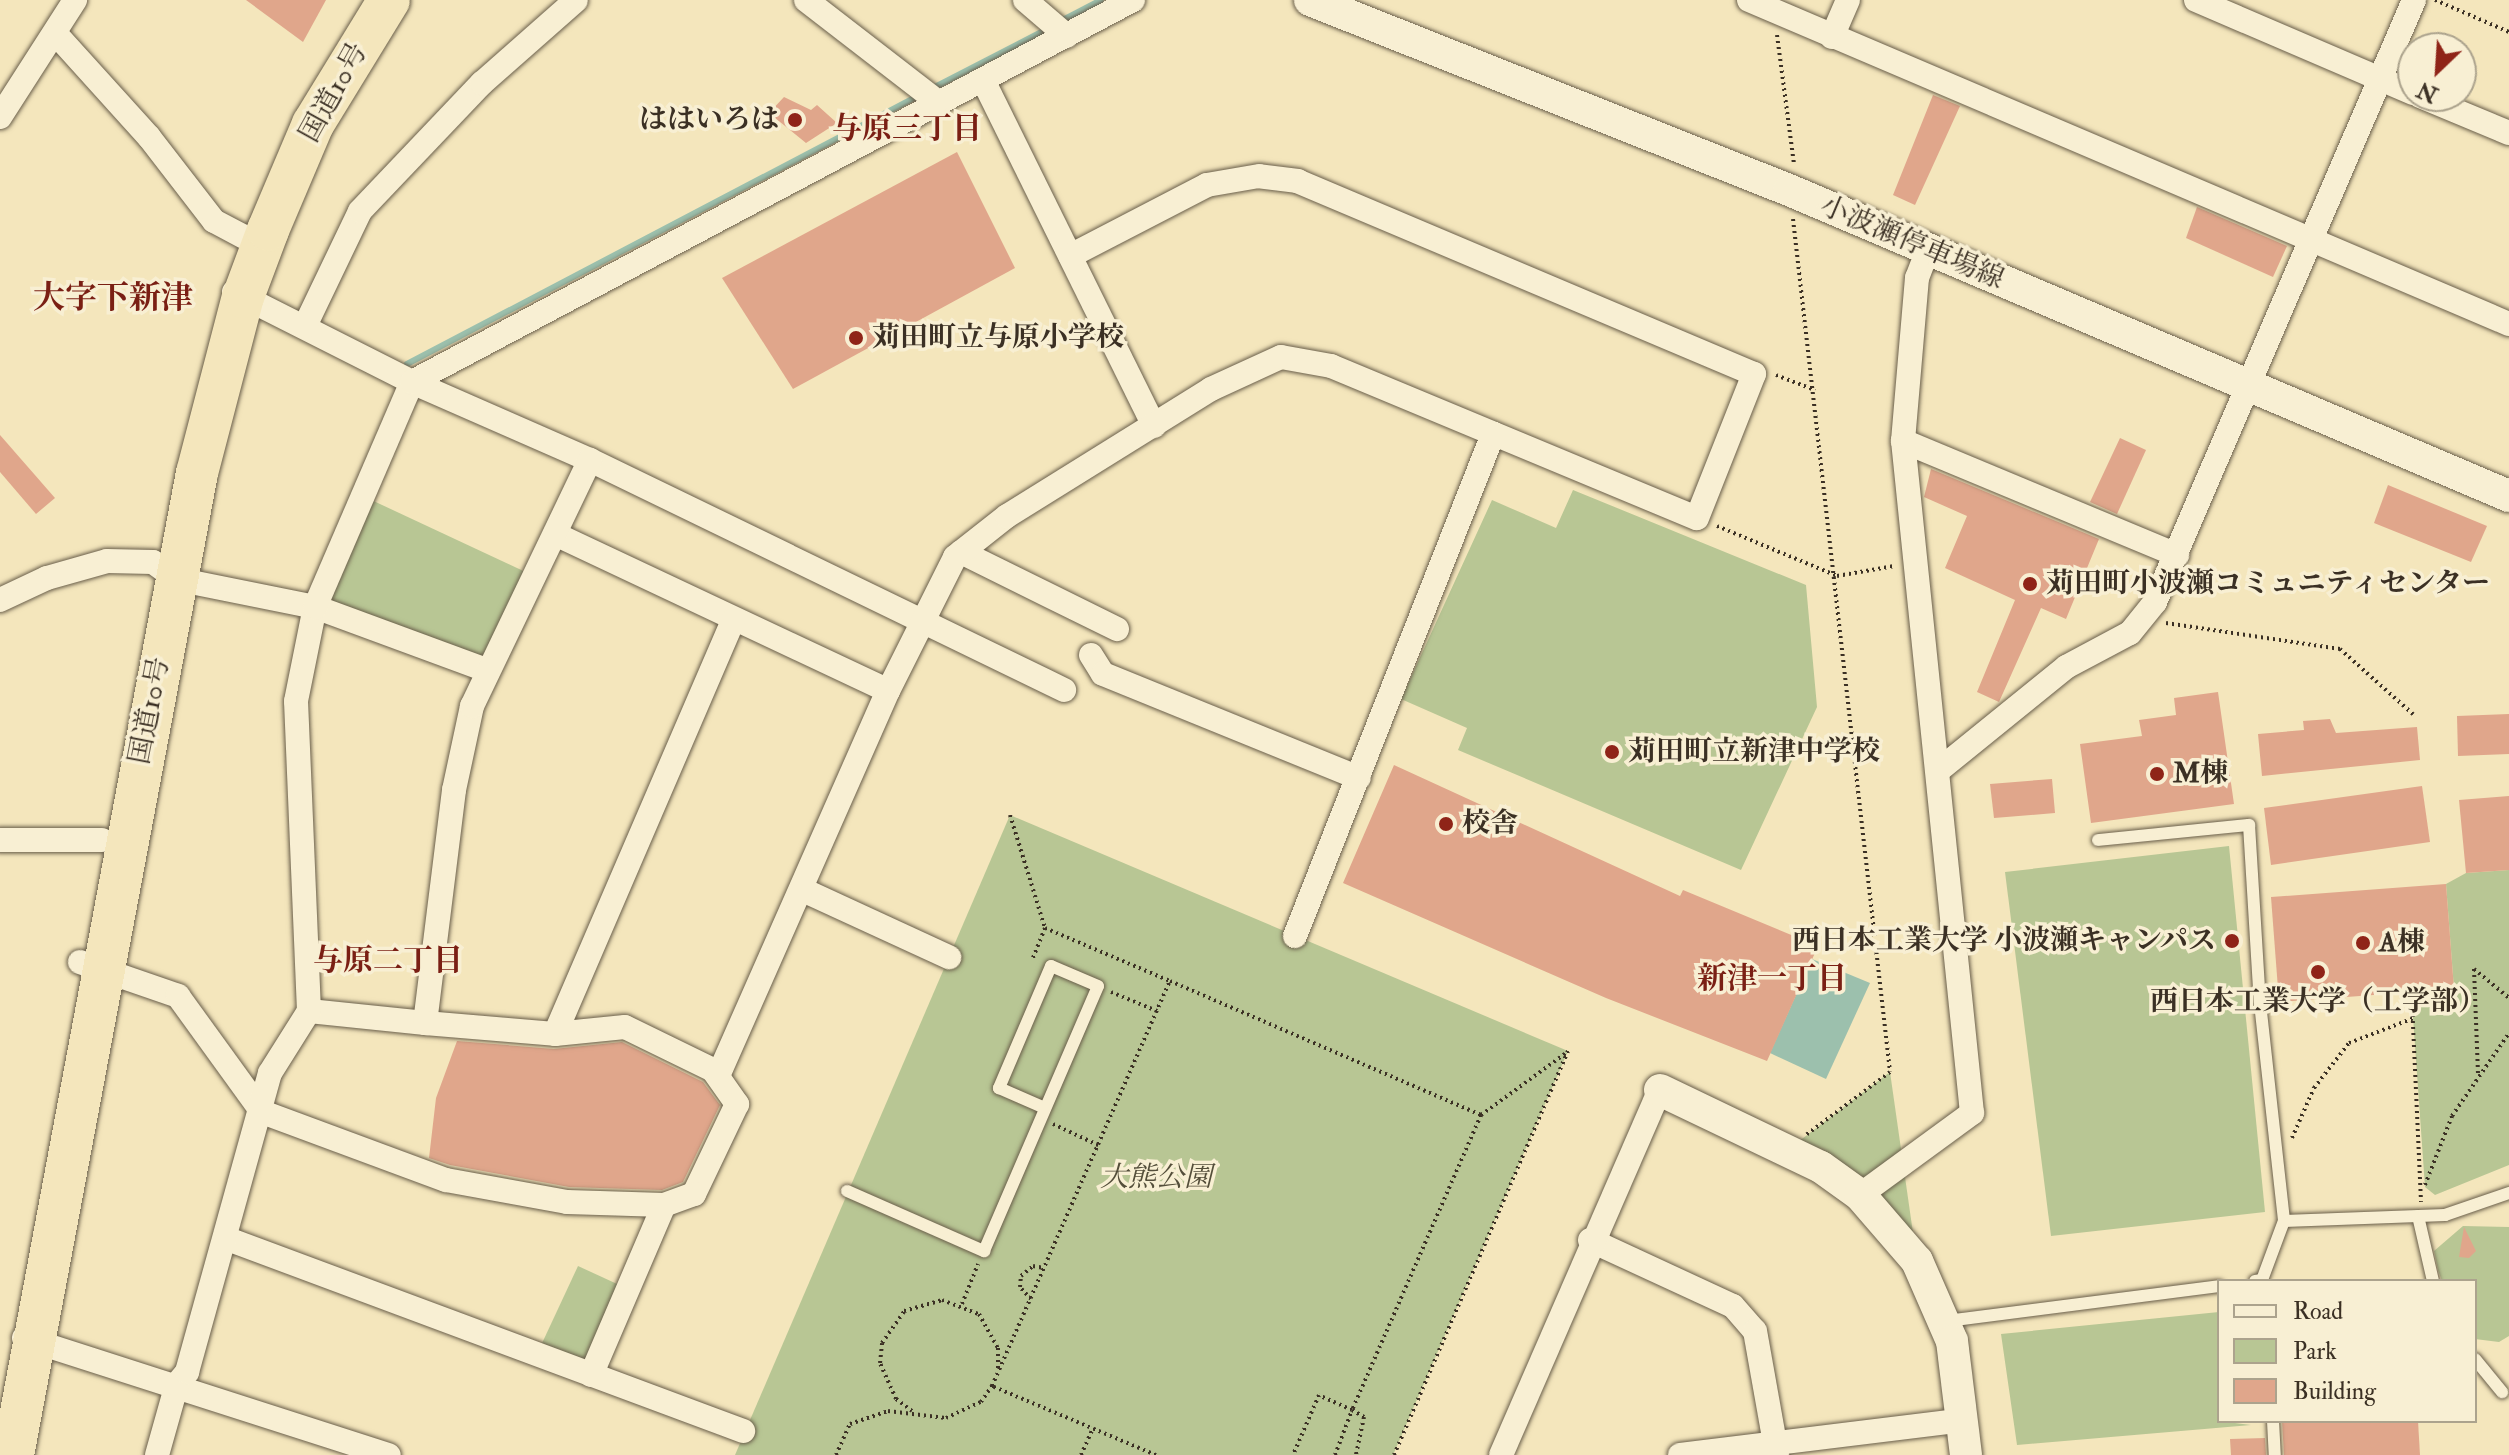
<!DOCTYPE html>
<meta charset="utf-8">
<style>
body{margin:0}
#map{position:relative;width:2509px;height:1455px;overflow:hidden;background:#f4e6bc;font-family:"IM FELL Double Pica","Noto Serif JP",serif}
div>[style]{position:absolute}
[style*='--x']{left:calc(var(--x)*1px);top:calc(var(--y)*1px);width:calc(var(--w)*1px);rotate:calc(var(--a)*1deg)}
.green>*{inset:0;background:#b8c694}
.water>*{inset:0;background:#9cc0ad}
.stream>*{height:6px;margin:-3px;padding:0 3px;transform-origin:3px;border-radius:3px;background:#9cc0ad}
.building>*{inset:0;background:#e0a68b}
.path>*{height:4px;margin-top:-2px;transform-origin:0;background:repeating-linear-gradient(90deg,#3b3024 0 2px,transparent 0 6px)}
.roads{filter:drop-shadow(0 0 2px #695e4a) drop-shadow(0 0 2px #695e4a)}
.lane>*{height:12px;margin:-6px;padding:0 6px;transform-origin:6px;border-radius:6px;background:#f8efd3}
.street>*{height:24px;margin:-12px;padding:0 12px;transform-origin:12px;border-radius:12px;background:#f8efd3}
.secondary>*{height:32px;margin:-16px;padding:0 16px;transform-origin:16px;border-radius:16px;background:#f8efd3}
.highway>*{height:42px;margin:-21px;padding:0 21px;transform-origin:21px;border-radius:21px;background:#f4e6bc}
.dots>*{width:22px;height:22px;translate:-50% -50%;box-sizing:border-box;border:4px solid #f8efd3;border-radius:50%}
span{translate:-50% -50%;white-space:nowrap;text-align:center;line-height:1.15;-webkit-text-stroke:7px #f8efd3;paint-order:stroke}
.street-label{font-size:28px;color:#3b3024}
.poi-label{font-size:28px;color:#3b3024;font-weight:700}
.right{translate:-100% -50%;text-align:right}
.left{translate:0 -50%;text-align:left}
.park-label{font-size:28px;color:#544e3a;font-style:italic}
.neighbourhood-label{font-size:30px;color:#7a1f14;font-weight:700}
.quarter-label{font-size:32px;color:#7a1f14;font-weight:700}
.legend{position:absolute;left:2217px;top:1279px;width:260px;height:144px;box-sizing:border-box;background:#f8efd3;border:2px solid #aca38d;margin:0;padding:10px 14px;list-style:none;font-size:24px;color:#3b3024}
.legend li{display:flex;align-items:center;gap:16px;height:40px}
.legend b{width:40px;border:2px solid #aca38d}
.north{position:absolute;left:2397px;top:32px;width:80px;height:80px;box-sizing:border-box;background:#f8efd3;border:2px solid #aca38d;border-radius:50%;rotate:205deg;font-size:22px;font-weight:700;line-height:32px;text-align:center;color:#3b3024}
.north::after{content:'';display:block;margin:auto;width:28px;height:36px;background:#8f2418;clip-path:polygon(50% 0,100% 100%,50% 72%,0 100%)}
</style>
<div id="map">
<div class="green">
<i style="clip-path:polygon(1573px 490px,1806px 585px,1817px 707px,1741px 870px,1458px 750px,1467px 728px,1401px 699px,1492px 500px,1556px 528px)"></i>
<i style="clip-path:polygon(365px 497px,534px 576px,486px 670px,315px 607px)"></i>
<i style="clip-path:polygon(1010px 815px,1568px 1051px,1393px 1455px,735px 1455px)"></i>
<i style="clip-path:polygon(2229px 846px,2265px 1212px,2051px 1236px,2005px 872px)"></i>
<i style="clip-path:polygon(2509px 870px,2509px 1165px,2435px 1195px,2425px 1187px,2412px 1003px,2454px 989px,2446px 884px,2466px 873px)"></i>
<i style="clip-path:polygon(1890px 1072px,1917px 1261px,1790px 1148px)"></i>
<i style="clip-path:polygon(2463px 1226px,2509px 1227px,2509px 1336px,2499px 1342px,2475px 1339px,2475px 1281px,2442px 1281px,2438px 1270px,2434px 1251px)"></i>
<i style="clip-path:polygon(578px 1266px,628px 1289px,591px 1375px,537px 1354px)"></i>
<i style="clip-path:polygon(2219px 1312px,2219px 1421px,2251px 1425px,2017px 1445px,2001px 1334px)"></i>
</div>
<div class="water">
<i style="clip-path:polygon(1812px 959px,1870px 983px,1826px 1079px,1770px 1053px)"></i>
</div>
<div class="stream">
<i style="--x:1059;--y:22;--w:47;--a:-27.6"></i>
<i style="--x:931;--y:89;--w:133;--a:-27.3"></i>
<i style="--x:407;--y:364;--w:577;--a:-27.68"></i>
</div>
<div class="building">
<i style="clip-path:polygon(246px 0,326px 0,303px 42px)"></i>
<i style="clip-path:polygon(1933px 95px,1960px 106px,1915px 205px,1893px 195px)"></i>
<i style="clip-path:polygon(784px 97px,811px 110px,817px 105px,837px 123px,806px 143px,769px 113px)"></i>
<i style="clip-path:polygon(957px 152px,1015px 268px,793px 389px,722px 278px)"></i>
<i style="clip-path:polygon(2197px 207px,2287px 246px,2273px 277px,2186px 238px)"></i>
<i style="clip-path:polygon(0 435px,55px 498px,36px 514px,0 472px)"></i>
<i style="clip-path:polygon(2120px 438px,2146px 450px,2117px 514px,2090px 502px)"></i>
<i style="clip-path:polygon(1931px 469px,2099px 539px,2066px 619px,2041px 608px,1999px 702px,1977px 692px,2015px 600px,1945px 568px,1967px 516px,1924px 497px)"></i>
<i style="clip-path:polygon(2388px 485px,2487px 526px,2471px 562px,2374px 523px)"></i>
<i style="clip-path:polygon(2218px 692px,2234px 804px,2091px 823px,2080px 744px,2142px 736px,2139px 720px,2176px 715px,2174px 698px)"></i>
<i style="clip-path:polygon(2509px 714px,2509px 754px,2458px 756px,2457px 716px)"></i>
<i style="clip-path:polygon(2330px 719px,2336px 733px,2417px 727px,2420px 760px,2262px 776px,2258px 734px,2304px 730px,2303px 721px)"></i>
<i style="clip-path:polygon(1394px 765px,1680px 896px,1683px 890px,1818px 946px,1767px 1061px,1606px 998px,1343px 883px)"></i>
<i style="clip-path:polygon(2052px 779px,2055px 813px,1994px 818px,1990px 784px)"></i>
<i style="clip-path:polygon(2422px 786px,2430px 842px,2271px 865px,2264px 808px)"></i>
<i style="clip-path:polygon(2509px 796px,2509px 870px,2466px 873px,2459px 800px)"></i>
<i style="clip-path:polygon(2446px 884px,2454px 989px,2279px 1002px,2271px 897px)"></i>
<i style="clip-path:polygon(457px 1041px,554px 1049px,622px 1042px,703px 1082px,720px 1105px,683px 1182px,662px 1190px,569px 1187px,450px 1165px,429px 1158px,436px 1098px)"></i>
<i style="clip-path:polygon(2464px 1227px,2476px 1251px,2469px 1258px,2459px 1257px)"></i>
<i style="clip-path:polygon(2282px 1421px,2418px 1421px,2420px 1455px,2284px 1455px)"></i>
<i style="clip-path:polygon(2265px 1438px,2266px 1455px,2231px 1455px,2230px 1439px)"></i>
</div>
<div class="path">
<i style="--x:2435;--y:0;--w:81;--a:23.4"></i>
<i style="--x:1777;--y:35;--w:131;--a:82.5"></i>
<i style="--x:1793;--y:219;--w:858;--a:83.51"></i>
<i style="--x:1890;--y:1072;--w:104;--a:143.2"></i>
<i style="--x:1776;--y:375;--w:42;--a:21"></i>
<i style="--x:1717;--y:526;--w:130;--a:22.6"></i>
<i style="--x:1837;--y:576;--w:58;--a:-10"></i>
<i style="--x:2166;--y:623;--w:176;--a:8.5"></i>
<i style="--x:2340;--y:649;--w:98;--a:41.7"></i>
<i style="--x:1010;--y:815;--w:118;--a:72.8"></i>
<i style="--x:1045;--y:928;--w:32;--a:112"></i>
<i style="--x:1045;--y:928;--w:136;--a:23"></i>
<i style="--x:2474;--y:969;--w:105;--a:87.8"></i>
<i style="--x:2474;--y:969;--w:45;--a:39.6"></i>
<i style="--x:1111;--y:992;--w:50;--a:22.4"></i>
<i style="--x:2412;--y:1003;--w:199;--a:87.4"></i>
<i style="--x:1481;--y:1115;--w:105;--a:-36.1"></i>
<i style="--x:1053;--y:1124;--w:50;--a:25"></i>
<i style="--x:2292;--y:1138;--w:55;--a:-66.3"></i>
<i style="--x:2314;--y:1088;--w:57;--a:-52.1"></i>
<i style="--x:2349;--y:1043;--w:70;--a:-21"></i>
<i style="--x:2425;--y:1185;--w:74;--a:-68.6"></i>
<i style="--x:2452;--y:1116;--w:101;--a:-55.5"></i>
<i style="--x:1031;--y:1299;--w:16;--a:-133"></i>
<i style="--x:1020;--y:1287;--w:11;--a:-85"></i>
<i style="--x:1021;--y:1276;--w:16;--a:-40"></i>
<i style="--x:1033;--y:1266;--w:11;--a:10"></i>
<i style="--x:962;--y:1304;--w:43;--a:-68.2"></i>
<i style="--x:912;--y:1411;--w:20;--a:-143"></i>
<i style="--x:896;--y:1399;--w:39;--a:-114"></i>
<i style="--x:880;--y:1363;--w:20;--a:-84"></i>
<i style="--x:882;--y:1343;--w:39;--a:-55"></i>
<i style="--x:904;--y:1311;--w:40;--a:-16"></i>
<i style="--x:942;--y:1300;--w:40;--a:21"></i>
<i style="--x:979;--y:1314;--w:39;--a:61"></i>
<i style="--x:998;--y:1348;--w:20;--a:90"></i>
<i style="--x:836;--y:1455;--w:34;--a:-66"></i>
<i style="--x:850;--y:1424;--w:40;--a:-18.9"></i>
<i style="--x:888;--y:1411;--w:58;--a:6.9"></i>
<i style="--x:946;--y:1418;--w:38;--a:-25"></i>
<i style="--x:981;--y:1402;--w:22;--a:-56"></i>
<i style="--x:1081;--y:1455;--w:30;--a:-66"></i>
<i style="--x:1156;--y:1455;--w:178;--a:-157.2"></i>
<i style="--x:992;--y:1386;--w:442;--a:-66.3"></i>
<i style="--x:1170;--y:981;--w:339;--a:23.3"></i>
<i style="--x:1481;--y:1115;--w:322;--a:113.6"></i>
<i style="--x:1352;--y:1410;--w:36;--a:-156"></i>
<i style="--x:1319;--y:1395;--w:65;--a:113.4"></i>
<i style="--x:1335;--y:1455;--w:48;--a:-69.3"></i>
<i style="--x:1352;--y:1410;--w:14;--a:30"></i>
<i style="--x:1364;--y:1417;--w:39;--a:102"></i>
<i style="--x:1394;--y:1455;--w:440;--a:-66.7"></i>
</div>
<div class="roads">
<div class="lane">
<i style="--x:2098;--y:840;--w:152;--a:-5.7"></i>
<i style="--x:2249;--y:825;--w:178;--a:86.5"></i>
<i style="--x:2260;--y:1003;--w:219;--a:83.7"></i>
<i style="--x:847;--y:1191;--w:150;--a:23.7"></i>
<i style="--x:984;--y:1251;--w:288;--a:-66.7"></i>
<i style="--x:1098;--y:986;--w:51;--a:-156.9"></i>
<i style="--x:1051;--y:966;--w:133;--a:113.1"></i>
<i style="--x:999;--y:1088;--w:50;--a:23.5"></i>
<i style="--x:2418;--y:1216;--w:67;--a:77"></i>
<i style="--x:2255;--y:1281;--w:7;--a:-8"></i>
<i style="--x:2262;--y:1280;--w:63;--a:-69.6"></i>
<i style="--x:2284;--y:1221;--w:161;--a:-2.1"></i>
<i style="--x:2445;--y:1215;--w:68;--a:-19"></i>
<i style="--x:1947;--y:1321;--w:274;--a:-7.3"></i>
<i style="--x:2475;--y:1359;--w:43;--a:50.7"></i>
<i style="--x:2273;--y:1421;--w:34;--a:87"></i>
</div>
<div class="street">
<i style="--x:806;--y:0;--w:167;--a:37.7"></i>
<i style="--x:1025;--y:0;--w:55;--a:40.6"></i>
<i style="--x:1749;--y:0;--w:826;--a:23.09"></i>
<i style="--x:2196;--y:0;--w:236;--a:23.2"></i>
<i style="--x:55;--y:33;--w:140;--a:47.9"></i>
<i style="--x:149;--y:137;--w:106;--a:52.3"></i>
<i style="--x:214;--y:221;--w:34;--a:28"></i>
<i style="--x:1832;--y:37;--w:40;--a:-66.6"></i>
<i style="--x:983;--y:80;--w:386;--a:63.7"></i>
<i style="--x:2420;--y:96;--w:96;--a:22.6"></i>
<i style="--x:0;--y:117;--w:139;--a:-57.3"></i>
<i style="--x:234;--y:292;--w:199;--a:26.8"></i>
<i style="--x:412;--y:382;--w:194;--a:23.7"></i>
<i style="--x:590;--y:460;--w:527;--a:25.88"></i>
<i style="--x:305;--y:326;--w:127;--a:-64.4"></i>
<i style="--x:360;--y:211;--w:177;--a:-46.4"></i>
<i style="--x:482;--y:83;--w:125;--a:-41.4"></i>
<i style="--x:1903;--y:441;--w:297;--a:22.6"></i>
<i style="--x:555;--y:534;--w:368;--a:25.2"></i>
<i style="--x:961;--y:552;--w:174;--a:26.3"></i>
<i style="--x:0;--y:600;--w:52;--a:-25.1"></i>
<i style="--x:47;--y:578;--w:62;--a:-15.8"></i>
<i style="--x:107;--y:561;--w:46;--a:1.2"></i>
<i style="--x:153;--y:562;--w:29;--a:36"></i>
<i style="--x:176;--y:579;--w:142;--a:11.4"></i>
<i style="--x:315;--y:607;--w:182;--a:20.2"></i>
<i style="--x:1091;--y:655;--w:22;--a:58"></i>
<i style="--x:1103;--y:674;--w:276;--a:22.1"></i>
<i style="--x:1939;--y:770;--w:164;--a:-39"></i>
<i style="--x:2066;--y:667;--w:72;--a:-28"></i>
<i style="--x:2130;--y:633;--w:40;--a:-51"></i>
<i style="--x:2155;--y:602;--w:655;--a:-66.72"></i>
<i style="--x:0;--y:840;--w:102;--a:0"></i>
<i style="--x:803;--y:890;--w:161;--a:24.7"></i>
<i style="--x:1295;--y:936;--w:540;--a:-68.47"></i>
<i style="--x:80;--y:962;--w:104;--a:19.1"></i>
<i style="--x:178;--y:996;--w:143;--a:54.1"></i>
<i style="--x:262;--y:1112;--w:196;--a:20.3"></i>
<i style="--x:446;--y:1180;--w:123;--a:10.3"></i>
<i style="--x:567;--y:1202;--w:97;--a:1.8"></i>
<i style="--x:309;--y:1011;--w:117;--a:5.9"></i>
<i style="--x:425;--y:1023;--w:235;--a:-82.9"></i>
<i style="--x:454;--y:790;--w:86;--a:-77.9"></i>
<i style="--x:472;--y:706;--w:273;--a:-64.4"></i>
<i style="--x:425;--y:1023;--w:130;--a:4.8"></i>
<i style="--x:555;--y:1034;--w:70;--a:-5.7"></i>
<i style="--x:625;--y:1027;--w:98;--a:26"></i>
<i style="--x:713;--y:1070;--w:42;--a:54.8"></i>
<i style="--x:737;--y:1104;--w:100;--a:115.5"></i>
<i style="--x:694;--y:1194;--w:32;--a:160"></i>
<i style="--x:664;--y:1205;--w:185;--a:113.2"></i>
<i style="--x:555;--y:1034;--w:451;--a:-66.7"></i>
<i style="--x:718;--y:1076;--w:421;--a:-66.2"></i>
<i style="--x:888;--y:691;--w:150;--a:-63.4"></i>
<i style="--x:955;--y:557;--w:66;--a:-38.3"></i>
<i style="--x:1007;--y:516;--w:240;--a:-31.9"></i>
<i style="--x:1211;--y:389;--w:77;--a:-24.6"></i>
<i style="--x:1281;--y:357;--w:51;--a:10.2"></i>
<i style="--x:1331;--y:366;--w:396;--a:22.6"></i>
<i style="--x:1697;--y:518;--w:155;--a:-68.4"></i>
<i style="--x:1754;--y:374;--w:495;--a:-157.1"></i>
<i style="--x:1298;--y:181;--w:39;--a:-173"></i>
<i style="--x:1259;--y:176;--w:53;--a:170.2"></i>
<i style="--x:1207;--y:185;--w:154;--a:152.6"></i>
<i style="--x:1860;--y:1195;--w:139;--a:-36.2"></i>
<i style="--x:1972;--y:1113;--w:676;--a:-95.86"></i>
<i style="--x:1903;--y:441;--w:164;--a:-85.1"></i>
<i style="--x:1917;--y:278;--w:31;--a:-69"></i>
<i style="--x:225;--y:1238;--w:553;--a:20.43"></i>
<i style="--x:1590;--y:1240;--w:157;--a:24.8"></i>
<i style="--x:1733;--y:1306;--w:33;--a:49"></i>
<i style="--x:1755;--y:1331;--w:126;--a:79.9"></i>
<i style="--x:24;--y:1338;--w:383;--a:17.8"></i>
<i style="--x:157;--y:1455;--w:74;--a:-74.3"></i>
<i style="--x:177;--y:1384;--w:16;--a:-50"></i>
<i style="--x:187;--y:1372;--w:310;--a:-74.5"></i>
<i style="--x:270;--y:1073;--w:73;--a:-57.8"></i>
<i style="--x:309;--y:1011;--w:310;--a:-92.4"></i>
<i style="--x:296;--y:701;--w:96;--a:-78.6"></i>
<i style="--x:315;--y:607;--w:245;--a:-66.7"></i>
<i style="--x:412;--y:382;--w:816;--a:-27.92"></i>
<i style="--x:1501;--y:1455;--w:398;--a:-66.5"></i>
<i style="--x:1680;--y:1455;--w:286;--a:-7"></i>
</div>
<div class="secondary">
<i style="--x:1310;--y:0;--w:515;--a:21.64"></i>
<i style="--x:1789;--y:190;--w:782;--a:23.03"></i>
<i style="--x:1660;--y:1090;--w:178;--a:25.6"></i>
<i style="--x:1821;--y:1167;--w:48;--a:35.7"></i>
<i style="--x:1860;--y:1195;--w:87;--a:49.2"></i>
<i style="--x:1917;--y:1261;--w:87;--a:66.4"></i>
<i style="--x:1952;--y:1341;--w:115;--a:83"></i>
</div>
<div class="highway">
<i style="--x:13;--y:1455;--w:999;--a:-79.39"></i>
<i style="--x:197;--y:473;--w:182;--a:-75.4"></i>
<i style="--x:243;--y:297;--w:72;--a:-69.5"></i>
<i style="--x:268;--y:230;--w:115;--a:-67"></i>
<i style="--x:313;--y:124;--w:145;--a:-58.5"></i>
</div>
</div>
<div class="dots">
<i style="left:795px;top:120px;background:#8f2418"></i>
<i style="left:856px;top:338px;background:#8f2418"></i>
<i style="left:2030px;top:584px;background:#8f2418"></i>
<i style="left:1612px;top:752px;background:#8f2418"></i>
<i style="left:2157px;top:774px;background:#8f2418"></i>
<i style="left:1446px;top:824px;background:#8f2418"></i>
<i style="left:2232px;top:941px;background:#8f2418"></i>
<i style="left:2363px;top:943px;background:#8f2418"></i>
<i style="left:2318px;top:972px;background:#8f2418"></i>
</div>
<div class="street-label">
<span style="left:334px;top:93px;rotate:-61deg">国道10号</span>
<span style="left:1912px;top:243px;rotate:23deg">小波瀬停車場線</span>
<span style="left:150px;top:711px;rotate:-79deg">国道10号</span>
</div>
<div class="poi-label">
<span class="right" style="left:779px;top:120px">ははいろは</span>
<span class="left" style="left:872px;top:338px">苅田町立与原小学校</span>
<span class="left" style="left:2046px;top:584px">苅田町小波瀬コミュニティセンター</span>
<span class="left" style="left:1628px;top:752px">苅田町立新津中学校</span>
<span class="left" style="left:2173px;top:774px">M棟</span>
<span class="left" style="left:1462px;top:824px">校舎</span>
<span class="right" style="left:2216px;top:941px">西日本工業大学 小波瀬キャンパス</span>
<span class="left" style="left:2379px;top:943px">A棟</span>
<span style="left:2318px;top:1002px">西日本工業大学（工学部）</span>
</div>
<div class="park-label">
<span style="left:1156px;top:1178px">大熊公園</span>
</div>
<div class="neighbourhood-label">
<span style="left:907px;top:129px">与原三丁目</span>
<span style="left:388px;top:961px">与原二丁目</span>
<span style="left:1772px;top:979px">新津一丁目</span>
</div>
<div class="quarter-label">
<span style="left:113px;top:298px">大字下新津</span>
</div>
<ul class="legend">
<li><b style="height:10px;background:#f8efd3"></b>Road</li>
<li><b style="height:22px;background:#b8c694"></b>Park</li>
<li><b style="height:22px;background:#e0a68b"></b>Building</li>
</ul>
<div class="north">N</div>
</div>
